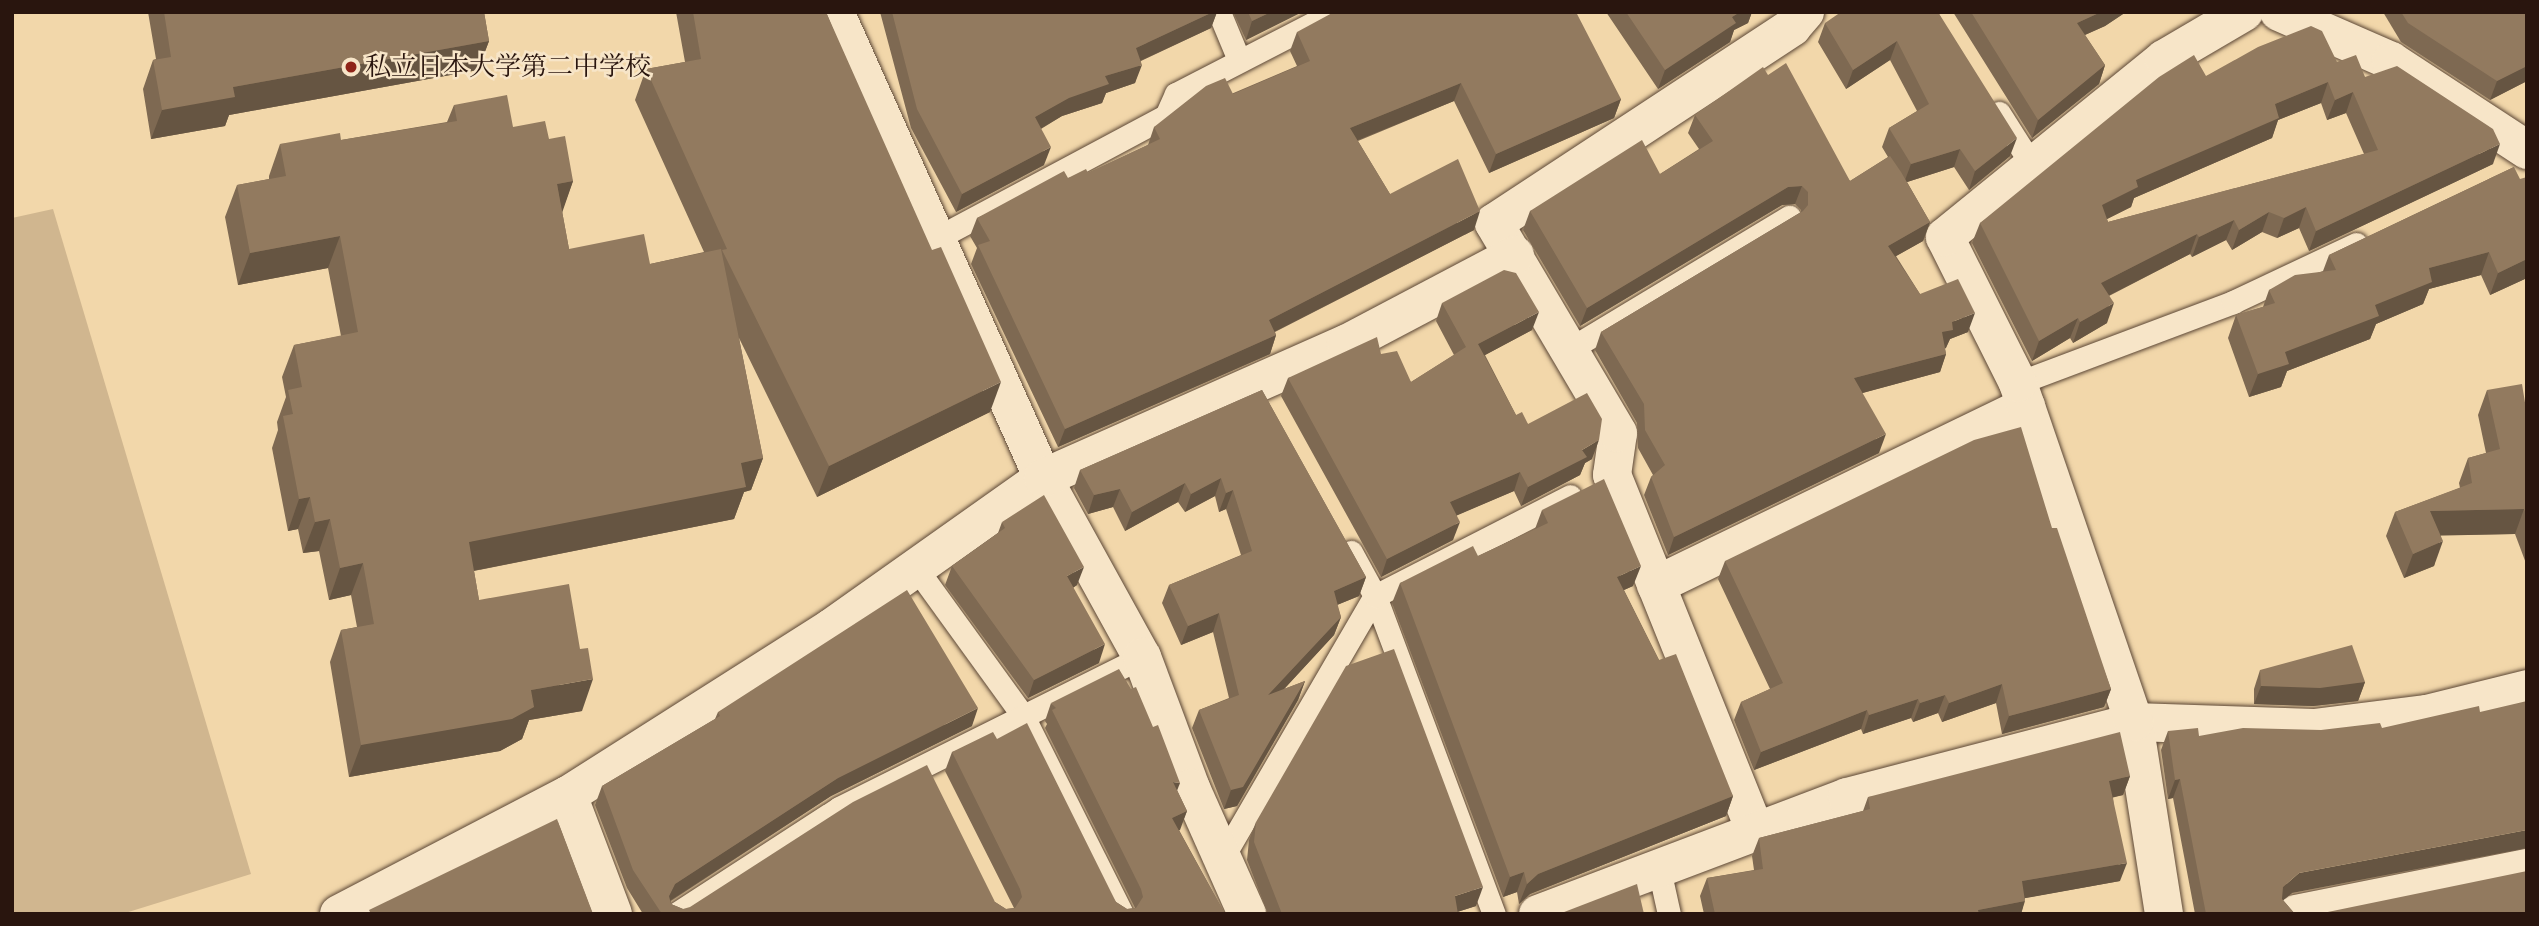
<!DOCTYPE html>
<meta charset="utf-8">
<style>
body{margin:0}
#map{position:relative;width:2539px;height:926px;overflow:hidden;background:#f2d7aa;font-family:"EB Garamond","Noto Serif JP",serif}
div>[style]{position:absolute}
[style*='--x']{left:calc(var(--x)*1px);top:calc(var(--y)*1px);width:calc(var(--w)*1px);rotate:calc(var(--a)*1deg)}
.green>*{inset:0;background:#d0b68f}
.roads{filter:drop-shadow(0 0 2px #5b4635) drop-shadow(0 0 2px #5b4635)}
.lane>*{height:23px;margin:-11.5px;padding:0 11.5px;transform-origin:11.5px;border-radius:11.5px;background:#f7e5c8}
.street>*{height:38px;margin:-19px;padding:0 19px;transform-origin:19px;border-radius:19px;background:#f7e5c8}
.wall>*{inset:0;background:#7e6952}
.shaded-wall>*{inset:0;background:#665542}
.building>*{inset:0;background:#927a5f}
.dots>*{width:19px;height:19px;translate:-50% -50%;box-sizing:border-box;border:4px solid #f7e5c8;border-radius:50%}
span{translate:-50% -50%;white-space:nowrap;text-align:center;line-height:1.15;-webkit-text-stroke:5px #f7e5c8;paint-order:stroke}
.poi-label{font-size:26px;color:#29150e}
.left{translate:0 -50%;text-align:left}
.frame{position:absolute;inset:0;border:14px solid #29150e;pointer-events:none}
</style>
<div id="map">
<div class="green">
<i style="clip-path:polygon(53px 209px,251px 874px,122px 914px,12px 914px,12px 218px)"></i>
</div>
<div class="roads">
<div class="lane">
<i style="--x:1219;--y:12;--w:52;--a:67.4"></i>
<i style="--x:1999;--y:113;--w:62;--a:57.6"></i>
<i style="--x:939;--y:237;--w:257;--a:-28.1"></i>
<i style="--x:1166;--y:116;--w:24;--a:-66"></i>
<i style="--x:1176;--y:94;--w:179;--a:-27.3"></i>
<i style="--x:1570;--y:349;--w:256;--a:-31.1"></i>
<i style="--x:2018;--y:383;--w:230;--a:-20.6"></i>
<i style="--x:2233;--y:302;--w:136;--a:-25.2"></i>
<i style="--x:1351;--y:552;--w:50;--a:61.4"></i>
<i style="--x:1375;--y:596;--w:340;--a:69.5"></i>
<i style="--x:916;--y:568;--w:183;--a:54.1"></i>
<i style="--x:1023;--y:716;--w:221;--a:63.4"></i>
<i style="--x:1224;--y:855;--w:300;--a:-59.8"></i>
<i style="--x:1375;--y:596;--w:219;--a:-27.1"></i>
<i style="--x:1659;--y:869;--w:46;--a:77.5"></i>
<i style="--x:676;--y:914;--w:194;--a:-33"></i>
<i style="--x:839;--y:808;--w:339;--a:-26.5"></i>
</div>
<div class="street">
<i style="--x:835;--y:12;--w:510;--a:65.95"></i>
<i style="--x:1043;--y:478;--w:205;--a:61.1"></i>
<i style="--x:1142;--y:657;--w:140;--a:69.5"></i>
<i style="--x:1191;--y:788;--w:138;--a:66"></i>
<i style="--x:2279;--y:12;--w:122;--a:23.6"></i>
<i style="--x:2391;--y:61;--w:163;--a:33.2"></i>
<i style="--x:1656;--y:585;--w:411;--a:-25.8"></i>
<i style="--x:568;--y:795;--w:127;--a:69.3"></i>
<i style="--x:1756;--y:833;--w:386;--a:-111.9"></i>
<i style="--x:1612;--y:475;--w:42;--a:-81.9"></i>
<i style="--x:1618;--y:433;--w:244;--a:-120.6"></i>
<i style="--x:1494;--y:223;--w:357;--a:-33.3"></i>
<i style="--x:1792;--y:27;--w:20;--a:-49"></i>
<i style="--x:339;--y:914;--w:258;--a:-27.5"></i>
<i style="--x:568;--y:795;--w:312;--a:-32.4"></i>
<i style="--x:831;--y:628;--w:260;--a:-35.3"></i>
<i style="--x:1043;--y:478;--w:331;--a:-23.9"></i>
<i style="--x:1346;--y:344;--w:191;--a:-27.8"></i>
<i style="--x:1538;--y:914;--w:330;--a:-20.7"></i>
<i style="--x:1847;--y:797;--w:297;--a:-14.6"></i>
<i style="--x:2134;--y:722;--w:180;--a:1.9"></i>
<i style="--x:2314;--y:728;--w:114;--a:-7.1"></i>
<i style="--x:2427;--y:714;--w:103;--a:-14"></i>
<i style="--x:2164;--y:914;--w:194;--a:-98.9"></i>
<i style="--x:2134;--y:722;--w:358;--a:-108.9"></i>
<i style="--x:2018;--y:383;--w:163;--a:-116.6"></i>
<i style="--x:1945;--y:237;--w:282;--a:-39.1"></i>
<i style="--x:2164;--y:59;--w:93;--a:-30.4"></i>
<i style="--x:2296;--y:914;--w:236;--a:-11.3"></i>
</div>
</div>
<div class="wall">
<i style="clip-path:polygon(148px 12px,484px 12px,489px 41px,478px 70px,229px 115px,225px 126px,151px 139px,143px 89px,153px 60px,156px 59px)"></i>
<i style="clip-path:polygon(676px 12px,826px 12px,990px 412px,817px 497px,739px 338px,763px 458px,751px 490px,744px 492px,734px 519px,474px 571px,479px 600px,582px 711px,529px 720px,522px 739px,500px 751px,349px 777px,330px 662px,341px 630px,357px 627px,351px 595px,329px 600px,319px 551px,303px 553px,298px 529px,288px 531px,272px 448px,278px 430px,277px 422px,286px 397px,282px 377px,294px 345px,341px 336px,328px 268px,238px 285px,225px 217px,237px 185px,269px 179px,269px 176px,280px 144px,341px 140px,447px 122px,454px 105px,513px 127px,549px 139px,573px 181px,562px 211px,569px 249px,650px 264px,704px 252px,635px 100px,646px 69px,685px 62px)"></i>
<i style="clip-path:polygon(880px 12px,1217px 12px,1211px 28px,1141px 61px,1135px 83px,1106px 93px,1102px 103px,1062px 116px,1041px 129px,1044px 165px,956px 212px,911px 128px)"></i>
<i style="clip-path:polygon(1233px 12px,1302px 12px,1246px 40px)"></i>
<i style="clip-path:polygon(1606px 12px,1752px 12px,1748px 23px,1734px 30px,1730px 42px,1658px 89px)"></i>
<i style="clip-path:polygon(1938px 12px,2010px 156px,1969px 190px,1954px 167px,1907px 182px,1930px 222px,1923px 241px,1896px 256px,1920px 294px,1968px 332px,1950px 339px,1945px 349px,1946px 354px,1940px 372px,1862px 393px,1879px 453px,1668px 555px,1644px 495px,1651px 477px,1653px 475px,1638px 448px,1637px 423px,1595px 350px,1601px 332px,1801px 212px,1801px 210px,1795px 204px,1782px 205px,1580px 326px,1523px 230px,1530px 211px,1660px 174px,1699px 149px,1688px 133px,1695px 115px,1768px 75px,1850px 181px,1888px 157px,1882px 147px,1889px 128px,1917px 111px,1890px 60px,1846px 89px,1818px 42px,1825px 23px)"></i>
<i style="clip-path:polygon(1953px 12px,2126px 12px,2105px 26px,2085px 35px,2105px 65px,2099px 84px,2032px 138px)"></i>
<i style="clip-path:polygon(2383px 12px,2527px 12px,2527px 81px,2490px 100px,2401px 42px)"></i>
<i style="clip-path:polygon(1297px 32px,1621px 99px,1614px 118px,1489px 173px,1454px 101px,1358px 141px,1390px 194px,1474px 230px,1275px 332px,1276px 335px,1270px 354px,1058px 447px,971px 264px,977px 248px,970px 236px,977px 218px,1068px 178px,1088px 173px,1148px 145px,1154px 127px,1297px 66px,1290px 51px)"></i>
<i style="clip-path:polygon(evenodd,2337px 62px,2365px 77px,2493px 164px,2309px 251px,2299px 228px,2277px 238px,2262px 232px,2232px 250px,2226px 240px,2192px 257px,2190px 254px,2109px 296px,2107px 323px,2073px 343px,2070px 338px,2032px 361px,1972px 243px,1980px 223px,2206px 76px,2337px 62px,2321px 103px,2327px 120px,2346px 113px,2364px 154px,2108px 222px,2107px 219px,2131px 207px,2134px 198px,2272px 138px,2278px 120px,2321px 103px)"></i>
<i style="clip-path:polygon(2514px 167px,2527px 278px,2490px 295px,2481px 275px,2429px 289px,2423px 304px,2376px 324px,2370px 339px,2287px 371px,2281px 387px,2249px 397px,2228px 338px,2236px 315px,2263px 307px,2269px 290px,2323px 271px,2329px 255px)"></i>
<i style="clip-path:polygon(1442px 303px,1532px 330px,1485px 355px,1516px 415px,1528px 424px,1592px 459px,1585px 463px,1580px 475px,1521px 506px,1514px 491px,1457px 515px,1453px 540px,1381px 577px,1281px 396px,1288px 378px,1381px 354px,1411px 382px,1454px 355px,1436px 321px)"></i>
<i style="clip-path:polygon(1262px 390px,1366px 577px,1359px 596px,1337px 605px,1341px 617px,1334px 635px,1284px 689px,1305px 681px,1298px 700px,1237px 806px,1224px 809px,1192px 728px,1199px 710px,1229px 698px,1213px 632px,1181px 645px,1162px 603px,1169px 585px,1241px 555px,1226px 509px,1219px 512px,1215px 496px,1185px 512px,1178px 502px,1125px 531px,1113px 507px,1088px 514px,1074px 488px,1080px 470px)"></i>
<i style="clip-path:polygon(2487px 390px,2527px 415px,2527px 566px,2515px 534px,2441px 535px,2434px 566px,2404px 578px,2386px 536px,2395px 512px,2460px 488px,2459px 483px,2468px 458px,2486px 453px,2478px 415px)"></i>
<i style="clip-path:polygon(1542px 510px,1633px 586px,1624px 590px,1659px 660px,1733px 796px,1726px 816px,1530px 894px,1519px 904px,1517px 892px,1503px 897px,1392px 603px,1400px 583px,1478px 556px,1535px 529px)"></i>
<i style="clip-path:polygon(1002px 522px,1077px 585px,1073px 588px,1099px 663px,1028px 698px,945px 585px,952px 566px,998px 533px)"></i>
<i style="clip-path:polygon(2052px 528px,2111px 689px,2104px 707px,2002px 734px,1996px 703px,1942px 722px,1938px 713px,1913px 722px,1911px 718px,1863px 734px,1861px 729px,1754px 770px,1734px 720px,1741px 702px,1770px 689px,1718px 579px,1725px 561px)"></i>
<i style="clip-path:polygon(2260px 670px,2365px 682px,2358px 701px,2313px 706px,2254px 704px,2254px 689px)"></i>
<i style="clip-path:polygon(1051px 703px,1177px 790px,1187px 811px,1179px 830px,1225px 914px,643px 914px,627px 888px,595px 805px,602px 786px,715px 719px,718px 712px,972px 726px,831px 796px,671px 901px,671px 904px,683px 909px,995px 902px,1006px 909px,1014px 908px,945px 771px,952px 752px,997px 739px,1116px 902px,1127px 909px,1135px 908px,1045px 728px,1047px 724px,1045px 721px)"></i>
<i style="clip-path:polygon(2168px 731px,2199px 736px,2292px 893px,2283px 900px,2295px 914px,2195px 914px,2173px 798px,2168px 799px,2161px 750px)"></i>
<i style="clip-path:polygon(2130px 776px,2123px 795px,2113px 797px,2120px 881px,2025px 898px,2021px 914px,1704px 914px,1700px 896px,1707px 878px,1754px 870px,1752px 856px,1759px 838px,1863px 811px,1868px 797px)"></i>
<i style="clip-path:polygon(1256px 822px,1476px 906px,1457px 912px,1458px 914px,1268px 914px,1247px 860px,1249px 840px)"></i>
</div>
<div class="shaded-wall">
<i style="clip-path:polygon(1213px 12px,1217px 12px,1211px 28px,1129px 66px,1136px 48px)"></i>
<i style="clip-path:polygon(1271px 12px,1302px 12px,1246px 40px,1252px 21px)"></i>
<i style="clip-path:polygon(1740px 12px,1752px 12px,1748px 23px,1734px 30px,1730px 42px,1658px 89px,1665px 70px,1732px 17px)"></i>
<i style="clip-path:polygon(2101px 12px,2126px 12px,2105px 26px,2071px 41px,2077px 23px)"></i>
<i style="clip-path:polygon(489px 41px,478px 70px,229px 115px,225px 126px,151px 139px,162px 110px,233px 87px)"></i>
<i style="clip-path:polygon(1897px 41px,1890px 60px,1846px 89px,1853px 70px)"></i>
<i style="clip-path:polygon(1142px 65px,1135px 83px,1106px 93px,1102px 103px,1062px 116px,1028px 136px,1035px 117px,1105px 76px)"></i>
<i style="clip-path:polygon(2105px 65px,2099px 84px,2032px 138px,2038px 120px)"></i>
<i style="clip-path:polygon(2527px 66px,2527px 81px,2490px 100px,2497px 81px)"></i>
<i style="clip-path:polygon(2328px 82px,2321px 103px,2278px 120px,2272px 138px,2134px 198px,2131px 207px,2095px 225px,2102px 205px,2136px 180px,2275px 104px)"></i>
<i style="clip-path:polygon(1461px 83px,1454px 101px,1343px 146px,1350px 128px)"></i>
<i style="clip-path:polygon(2353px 92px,2346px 113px,2327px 120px,2335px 100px)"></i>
<i style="clip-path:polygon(1621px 99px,1614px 118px,1489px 173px,1496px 154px)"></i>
<i style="clip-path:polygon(2017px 138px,2010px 156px,1969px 190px,1975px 171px)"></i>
<i style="clip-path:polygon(2500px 144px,2493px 164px,2309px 251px,2316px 231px)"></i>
<i style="clip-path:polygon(1051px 147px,1044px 165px,956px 212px,962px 194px)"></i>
<i style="clip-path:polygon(1960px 149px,1954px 167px,1904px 183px,1911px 164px)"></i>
<i style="clip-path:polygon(573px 181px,562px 213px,557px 184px)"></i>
<i style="clip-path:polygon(1802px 186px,1795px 204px,1782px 205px,1580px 326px,1587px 308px,1788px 187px)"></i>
<i style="clip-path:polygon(2306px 207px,2299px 228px,2277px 238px,2284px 218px)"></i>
<i style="clip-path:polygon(1480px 211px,1474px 230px,1262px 338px,1269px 320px)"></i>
<i style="clip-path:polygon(2269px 212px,2262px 232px,2232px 250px,2239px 230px)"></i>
<i style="clip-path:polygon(2234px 220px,2226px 240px,2192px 257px,2199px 237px)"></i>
<i style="clip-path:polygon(1930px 222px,1923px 241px,1882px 264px,1888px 246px)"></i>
<i style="clip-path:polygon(2197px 234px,2190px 254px,2094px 303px,2101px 283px)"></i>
<i style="clip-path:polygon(340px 236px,328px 268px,238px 285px,250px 253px)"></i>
<i style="clip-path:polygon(2489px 252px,2481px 275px,2429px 289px,2423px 304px,2376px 324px,2370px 339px,2287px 371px,2281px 387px,2249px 397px,2258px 374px,2285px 352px,2375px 305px,2429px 268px)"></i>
<i style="clip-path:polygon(2527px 259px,2527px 278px,2490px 295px,2498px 273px)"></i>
<i style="clip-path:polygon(2114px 303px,2107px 323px,2073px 343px,2080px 322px)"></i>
<i style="clip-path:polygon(1539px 312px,1532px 330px,1472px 362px,1478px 344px)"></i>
<i style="clip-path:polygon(1975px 313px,1968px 332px,1950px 339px,1946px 348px,1935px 351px,1942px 332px,1952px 322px)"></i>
<i style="clip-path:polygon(2078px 318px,2070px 338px,2032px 361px,2039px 341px)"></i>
<i style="clip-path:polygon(1276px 335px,1270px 354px,1058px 447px,1065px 429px)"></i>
<i style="clip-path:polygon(1946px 354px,1940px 372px,1848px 397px,1854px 378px)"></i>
<i style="clip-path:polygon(1001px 382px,990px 412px,817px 497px,829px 466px)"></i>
<i style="clip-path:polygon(1886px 434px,1879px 453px,1668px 555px,1674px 537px)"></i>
<i style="clip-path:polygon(1599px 440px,1592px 459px,1585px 463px,1580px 475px,1521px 506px,1528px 487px,1582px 450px)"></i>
<i style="clip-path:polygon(763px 458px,751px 490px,744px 492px,734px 519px,457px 574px,469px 542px,741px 463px)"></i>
<i style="clip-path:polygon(1520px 472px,1514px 491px,1444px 521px,1450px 502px)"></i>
<i style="clip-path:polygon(1221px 478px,1215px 496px,1185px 512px,1191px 494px)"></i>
<i style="clip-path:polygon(1185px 483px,1178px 502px,1125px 531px,1132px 512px)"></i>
<i style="clip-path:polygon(1120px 489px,1113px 507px,1088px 514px,1094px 495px)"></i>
<i style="clip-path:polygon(1233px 490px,1226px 509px,1219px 512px,1226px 493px)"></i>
<i style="clip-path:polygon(310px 497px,298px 529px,288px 531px,299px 499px)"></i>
<i style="clip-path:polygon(2524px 509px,2515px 534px,2421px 536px,2430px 511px)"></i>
<i style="clip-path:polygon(330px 519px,319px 551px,303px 553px,315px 522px)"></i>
<i style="clip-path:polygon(1460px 522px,1453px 540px,1381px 577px,1387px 559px)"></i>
<i style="clip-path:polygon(2443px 541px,2434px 566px,2404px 578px,2413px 554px)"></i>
<i style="clip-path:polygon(363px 563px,351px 595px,329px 600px,340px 568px)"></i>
<i style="clip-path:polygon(1641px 566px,1633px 586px,1610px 596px,1617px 577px)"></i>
<i style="clip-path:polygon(1084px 567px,1077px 585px,1060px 595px,1067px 576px)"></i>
<i style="clip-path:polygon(1366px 577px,1359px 596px,1327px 609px,1334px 591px)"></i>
<i style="clip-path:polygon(1219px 613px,1213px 632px,1181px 645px,1188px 626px)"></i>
<i style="clip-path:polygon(1341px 617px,1334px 635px,1262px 713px,1268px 695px)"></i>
<i style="clip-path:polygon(1105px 644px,1099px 663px,1028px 698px,1034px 680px)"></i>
<i style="clip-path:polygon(593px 679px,582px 711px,529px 720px,522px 739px,500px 751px,349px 777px,361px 745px,531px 690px)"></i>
<i style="clip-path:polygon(1305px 681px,1298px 700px,1237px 806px,1224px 809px,1231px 790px)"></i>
<i style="clip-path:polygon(2365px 682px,2358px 701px,2313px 706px,2254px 704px,2261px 686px)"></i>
<i style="clip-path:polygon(2002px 684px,1996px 703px,1942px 722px,1949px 703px)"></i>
<i style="clip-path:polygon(2111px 689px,2104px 707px,2002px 734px,2009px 716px)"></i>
<i style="clip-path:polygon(1945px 695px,1938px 713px,1913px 722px,1920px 703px)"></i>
<i style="clip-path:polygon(1918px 699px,1911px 718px,1863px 734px,1869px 715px)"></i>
<i style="clip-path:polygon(978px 708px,972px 726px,831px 796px,668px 902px,669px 896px,675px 884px,838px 778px)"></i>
<i style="clip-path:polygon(1867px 710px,1861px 729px,1754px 770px,1761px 752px)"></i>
<i style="clip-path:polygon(2130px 776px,2123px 795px,2103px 800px,2109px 781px)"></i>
<i style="clip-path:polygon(2180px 779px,2173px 798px,2168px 799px,2175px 780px)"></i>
<i style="clip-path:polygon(1173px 782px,1180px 783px,1173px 801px)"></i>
<i style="clip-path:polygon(1733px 796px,1726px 816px,1530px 894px,1519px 904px,1527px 884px,1538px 874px)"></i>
<i style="clip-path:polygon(1187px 811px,1180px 830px,1165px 836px,1172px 818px)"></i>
<i style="clip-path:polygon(2527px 830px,2527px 848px,2292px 893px,2276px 906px,2283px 887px,2299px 873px)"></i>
<i style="clip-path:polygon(2127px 863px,2120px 881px,2015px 900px,2022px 881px)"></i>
<i style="clip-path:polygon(1524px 872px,1517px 892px,1503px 897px,1510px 877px)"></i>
<i style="clip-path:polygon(1483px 887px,1476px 906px,1451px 914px,1455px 896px)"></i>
<i style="clip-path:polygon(2025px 901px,2021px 914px,1977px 914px,1978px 910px)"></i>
</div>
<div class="building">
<i style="clip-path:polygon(164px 12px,484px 12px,489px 41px,233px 87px,235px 97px,162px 110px,153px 60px,171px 57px)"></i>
<i style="clip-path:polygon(693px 12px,826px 12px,932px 250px,941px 247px,1001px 382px,829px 466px,722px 250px,727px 249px,646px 69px,701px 59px)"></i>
<i style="clip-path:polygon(892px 12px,1213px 12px,1136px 48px,1142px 65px,1105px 76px,1109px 84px,1069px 98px,1035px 117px,1051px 147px,962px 194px,917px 109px)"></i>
<i style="clip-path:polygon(1248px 12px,1271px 12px,1252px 21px)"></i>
<i style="clip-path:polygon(1334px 12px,1576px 12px,1621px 99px,1496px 154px,1461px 83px,1350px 128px,1390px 194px,1458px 159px,1480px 211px,1269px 320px,1276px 335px,1065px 429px,978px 245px,990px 241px,977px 218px,1064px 171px,1068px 178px,1086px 169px,1088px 173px,1160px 139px,1154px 127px,1206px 86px,1225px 78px,1233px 94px,1310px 61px,1297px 32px)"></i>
<i style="clip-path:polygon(1626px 12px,1740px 12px,1732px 17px,1736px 23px,1665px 70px)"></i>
<i style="clip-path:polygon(1841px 12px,1938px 12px,2017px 138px,1975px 171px,1960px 149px,1911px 164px,1889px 128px,1929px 104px,1897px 41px,1853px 70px,1825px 23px)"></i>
<i style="clip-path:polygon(1971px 12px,2101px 12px,2077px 23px,2105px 65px,2038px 120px)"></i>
<i style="clip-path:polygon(2401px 12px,2527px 12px,2527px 66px,2497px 81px,2408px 23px)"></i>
<i style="clip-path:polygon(evenodd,2311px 26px,2322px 31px,2337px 62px,2356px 55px,2365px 77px,2397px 66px,2493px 129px,2500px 144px,2316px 231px,2306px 207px,2284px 218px,2269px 212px,2239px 230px,2234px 220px,2199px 237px,2197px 234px,2101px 283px,2114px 303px,2080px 322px,2078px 318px,2039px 341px,1980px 223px,2159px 77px,2194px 55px,2206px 76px,2258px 47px,2311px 26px,2328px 82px,2335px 100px,2353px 92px,2378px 150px,2108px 222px,2102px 205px,2138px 187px,2136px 180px,2279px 118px,2275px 104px,2328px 82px)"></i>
<i style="clip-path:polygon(1786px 63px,1850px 181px,1890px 156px,1901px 172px,1930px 222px,1888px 246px,1920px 294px,1958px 279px,1975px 313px,1952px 322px,1953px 330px,1942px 332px,1946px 354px,1854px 378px,1886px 434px,1674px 537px,1651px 477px,1665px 465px,1645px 430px,1644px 404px,1601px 332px,1803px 211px,1808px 205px,1808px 192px,1802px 186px,1788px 187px,1587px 308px,1530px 211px,1642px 140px,1660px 174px,1713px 141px,1695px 115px,1763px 67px,1768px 75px)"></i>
<i style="clip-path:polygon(507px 95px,513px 127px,545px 121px,549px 139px,565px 136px,573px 181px,557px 184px,569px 249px,644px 234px,650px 264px,721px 249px,763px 458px,741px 463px,746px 487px,469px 542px,479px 600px,569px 584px,580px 649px,588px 648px,593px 679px,531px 690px,534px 707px,512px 719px,361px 745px,341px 630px,374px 624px,363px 563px,340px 568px,330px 519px,315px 522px,310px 497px,299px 499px,283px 416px,293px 414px,288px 390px,302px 387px,294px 345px,358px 332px,340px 236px,250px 253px,237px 185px,286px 176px,280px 144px,340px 133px,341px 140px,457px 121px,454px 105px)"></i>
<i style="clip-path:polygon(2514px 167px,2520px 179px,2527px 177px,2527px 259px,2498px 273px,2489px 252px,2429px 268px,2432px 282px,2375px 305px,2379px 316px,2285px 352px,2289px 364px,2258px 374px,2236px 315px,2275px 303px,2269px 290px,2295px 275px,2336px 270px,2329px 255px)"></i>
<i style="clip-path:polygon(1504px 270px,1516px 273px,1539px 312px,1478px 344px,1516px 415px,1522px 412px,1528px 424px,1587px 393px,1602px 419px,1599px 440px,1582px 450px,1587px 457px,1528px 487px,1520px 472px,1450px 502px,1460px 522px,1387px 559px,1288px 378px,1377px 337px,1381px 354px,1397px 351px,1411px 382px,1466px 347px,1442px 303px)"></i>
<i style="clip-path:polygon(2522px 384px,2527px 415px,2527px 517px,2524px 509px,2430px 511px,2443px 541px,2413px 554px,2395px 512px,2472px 483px,2468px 458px,2500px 449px,2487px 390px)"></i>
<i style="clip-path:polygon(1262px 390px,1366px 577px,1334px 591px,1341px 617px,1268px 695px,1305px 681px,1243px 787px,1231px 790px,1199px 710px,1239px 695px,1219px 613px,1188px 626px,1169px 585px,1252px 551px,1233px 490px,1226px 493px,1221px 478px,1191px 494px,1185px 483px,1132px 512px,1120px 489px,1094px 495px,1080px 470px)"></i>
<i style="clip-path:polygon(2021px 427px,2052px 528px,2057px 528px,2111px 689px,2009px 716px,2002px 684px,1949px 703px,1945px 695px,1920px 703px,1918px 699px,1869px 715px,1867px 710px,1761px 752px,1741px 702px,1783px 683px,1725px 561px,1974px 440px)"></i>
<i style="clip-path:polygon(1604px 479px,1641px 566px,1617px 577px,1659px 660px,1676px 654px,1733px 796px,1538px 874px,1527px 884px,1524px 872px,1510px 877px,1400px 583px,1473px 546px,1478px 556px,1548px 523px,1542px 510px)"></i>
<i style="clip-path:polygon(1044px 495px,1084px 567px,1067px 576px,1105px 644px,1034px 680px,952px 566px,1005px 528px,1002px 522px)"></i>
<i style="clip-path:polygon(907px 590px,978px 708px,838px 778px,675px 884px,669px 896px,671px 904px,683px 909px,690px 907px,853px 802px,927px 765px,995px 902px,1006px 909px,1015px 908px,1022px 897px,1020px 889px,952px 752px,993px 732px,997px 739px,1027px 723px,1116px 902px,1127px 909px,1136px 908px,1143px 897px,1141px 889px,1052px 710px,1056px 708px,1051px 703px,1119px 669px,1131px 689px,1136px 687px,1153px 727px,1158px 725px,1180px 783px,1173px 782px,1187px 811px,1172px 818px,1225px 914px,662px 914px,633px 870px,602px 786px,720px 716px,718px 712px)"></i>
<i style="clip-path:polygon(2352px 645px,2365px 682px,2320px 688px,2261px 686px,2260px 670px)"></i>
<i style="clip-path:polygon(1394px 649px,1483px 887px,1455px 896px,1458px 914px,1282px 914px,1254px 842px,1256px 822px,1346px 666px)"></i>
<i style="clip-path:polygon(2527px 701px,2527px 830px,2299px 873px,2283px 887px,2282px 899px,2295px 914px,2206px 914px,2180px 779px,2175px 780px,2168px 731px,2198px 728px,2199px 736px,2243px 728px,2321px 730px,2380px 723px,2382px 728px,2479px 706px,2480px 712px)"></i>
<i style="clip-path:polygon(2120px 732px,2130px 776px,2109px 781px,2127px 863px,2022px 881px,2025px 901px,1978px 910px,1979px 914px,1715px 914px,1707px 878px,1763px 869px,1759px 838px,1870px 809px,1868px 797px)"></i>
<i style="clip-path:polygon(557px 819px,593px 914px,371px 914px,369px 910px)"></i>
<i style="clip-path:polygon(2527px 871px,2527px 914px,2318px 914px)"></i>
<i style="clip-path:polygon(1637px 884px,1644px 914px,1559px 914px)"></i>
</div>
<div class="dots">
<i style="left:351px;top:67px;background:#8f2418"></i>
</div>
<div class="poi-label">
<span class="left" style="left:365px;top:67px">私立日本大学第二中学校</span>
</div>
<div class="frame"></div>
</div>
